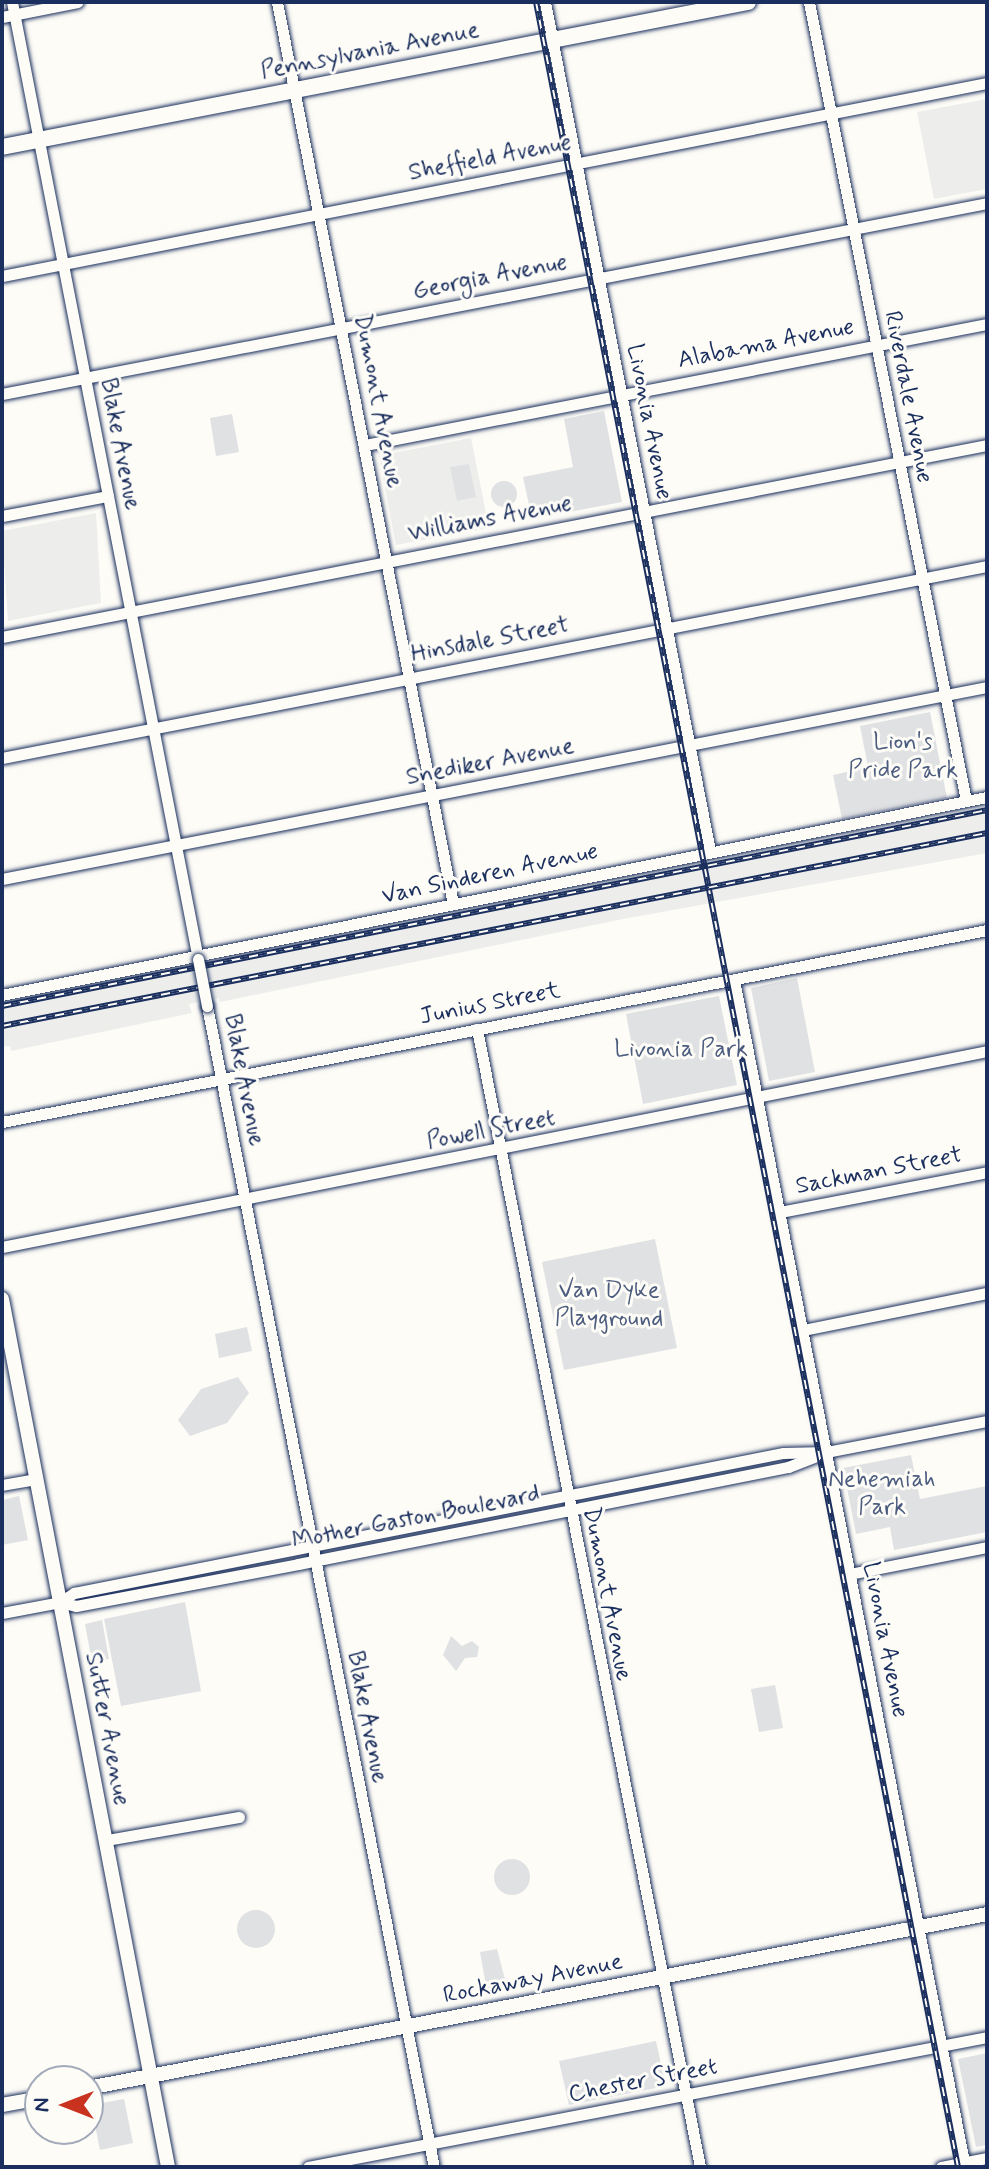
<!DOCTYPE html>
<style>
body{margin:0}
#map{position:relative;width:989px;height:2169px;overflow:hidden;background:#fdfcf7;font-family:Mynerve,sans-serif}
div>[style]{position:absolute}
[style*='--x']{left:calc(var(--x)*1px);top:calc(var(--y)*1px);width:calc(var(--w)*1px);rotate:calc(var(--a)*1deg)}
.built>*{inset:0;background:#edeeec}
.green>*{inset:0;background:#e0e1e3}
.round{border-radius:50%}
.roads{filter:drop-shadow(0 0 2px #1b2f5e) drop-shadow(0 0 2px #1b2f5e)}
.street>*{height:11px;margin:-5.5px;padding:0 5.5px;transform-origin:5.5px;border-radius:5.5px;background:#fdfcf7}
.secondary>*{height:14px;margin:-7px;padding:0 7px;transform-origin:7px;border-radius:7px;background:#fdfcf7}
.primary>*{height:16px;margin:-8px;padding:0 8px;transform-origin:8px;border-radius:8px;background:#fdfcf7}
.rail>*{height:6px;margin-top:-3px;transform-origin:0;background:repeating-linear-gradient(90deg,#fdfcf7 0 9px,#1b2f5e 0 18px);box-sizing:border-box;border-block:2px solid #1b2f5e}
.bridges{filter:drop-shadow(0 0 2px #1b2f5e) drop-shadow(0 0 2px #1b2f5e)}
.street-bridge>*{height:11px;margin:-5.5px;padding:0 5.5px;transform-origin:5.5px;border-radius:5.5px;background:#fdfcf7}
span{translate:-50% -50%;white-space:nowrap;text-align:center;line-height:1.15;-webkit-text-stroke:6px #fdfcf7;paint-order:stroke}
.street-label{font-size:24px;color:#1b2f5e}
.park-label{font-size:24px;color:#4c5c7f}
.frame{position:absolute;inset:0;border:4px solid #1b2f5e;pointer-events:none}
.north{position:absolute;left:24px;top:2065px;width:80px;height:80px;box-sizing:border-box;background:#fdfcf7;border:2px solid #a3aaba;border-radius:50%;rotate:270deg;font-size:22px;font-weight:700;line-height:32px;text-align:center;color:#1b2f5e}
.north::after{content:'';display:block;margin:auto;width:28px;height:36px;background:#c8321e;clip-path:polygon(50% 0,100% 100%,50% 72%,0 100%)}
</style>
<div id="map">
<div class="built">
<i style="clip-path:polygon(987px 99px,987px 189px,934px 199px,917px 112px)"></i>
<i style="clip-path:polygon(471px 438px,489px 528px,396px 545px,379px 456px)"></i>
<i style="clip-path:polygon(96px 513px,101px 603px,8px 621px,2px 531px)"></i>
<i style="clip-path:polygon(987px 806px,987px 853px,623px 919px,220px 1002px,219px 998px,189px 1004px,192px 1013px,11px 1051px,10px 1046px,2px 1047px,2px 998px,552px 887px)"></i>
</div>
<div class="green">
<i style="clip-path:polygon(604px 411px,622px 502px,532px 519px,523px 477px,573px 467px,564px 419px)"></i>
<i style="clip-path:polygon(232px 414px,239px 452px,216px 456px,210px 418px)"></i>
<i style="clip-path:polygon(469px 464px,476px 497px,457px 501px,450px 467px)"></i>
<i class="round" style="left:491px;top:481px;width:26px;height:26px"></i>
<i style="clip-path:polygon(930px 712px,947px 798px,842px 819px,833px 775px,868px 767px,860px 726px)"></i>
<i style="clip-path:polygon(797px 978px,815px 1072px,769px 1081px,751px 988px)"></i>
<i style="clip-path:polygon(719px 996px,737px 1085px,643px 1104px,626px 1014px)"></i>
<i style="clip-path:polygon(655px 1239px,677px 1348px,564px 1370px,542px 1262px)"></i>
<i style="clip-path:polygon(247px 1327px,252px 1351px,219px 1358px,215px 1334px)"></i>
<i style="clip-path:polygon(238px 1377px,249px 1393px,227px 1423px,190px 1436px,178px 1420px,201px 1389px)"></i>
<i style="clip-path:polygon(911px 1455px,920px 1499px,987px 1486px,987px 1532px,894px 1550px,890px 1527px,856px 1534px,843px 1468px)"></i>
<i style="clip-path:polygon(19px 1496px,28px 1540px,2px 1545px,2px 1500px)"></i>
<i style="clip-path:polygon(185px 1602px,201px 1691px,121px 1706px,104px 1619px)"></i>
<i style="clip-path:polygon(102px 1620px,109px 1659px,92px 1662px,85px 1624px)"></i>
<i style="clip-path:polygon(451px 1636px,462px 1646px,472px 1641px,479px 1647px,477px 1657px,465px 1658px,456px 1671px,443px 1655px)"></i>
<i style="clip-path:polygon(775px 1685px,783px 1728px,759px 1732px,751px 1689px)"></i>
<i class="round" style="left:494px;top:1859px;width:36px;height:36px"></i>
<i class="round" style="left:237px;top:1910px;width:38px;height:38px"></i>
<i style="clip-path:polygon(497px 1949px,507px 1987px,487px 1991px,480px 1952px)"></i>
<i style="clip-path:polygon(656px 2041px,666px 2086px,569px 2105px,559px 2061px)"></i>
<i style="clip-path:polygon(987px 2053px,987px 2145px,976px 2147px,958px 2059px)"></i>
<i style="clip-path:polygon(124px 2099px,133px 2143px,100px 2150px,91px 2105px)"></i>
</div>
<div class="roads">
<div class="street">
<i style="--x:12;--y:2;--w:975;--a:79"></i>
<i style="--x:277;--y:2;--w:919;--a:78.96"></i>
<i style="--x:545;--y:2;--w:865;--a:79"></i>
<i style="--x:809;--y:2;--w:814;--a:78.88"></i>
<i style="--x:2;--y:17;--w:77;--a:-11.2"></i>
<i style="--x:2;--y:276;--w:1004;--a:-11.09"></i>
<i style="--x:2;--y:394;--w:1003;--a:-10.97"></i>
<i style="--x:365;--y:445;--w:634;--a:-11.01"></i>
<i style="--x:2;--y:516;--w:108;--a:-10.7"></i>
<i style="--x:2;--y:637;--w:1004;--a:-11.03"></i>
<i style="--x:2;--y:758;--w:1004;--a:-11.03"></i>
<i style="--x:2;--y:879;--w:1004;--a:-11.03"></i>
<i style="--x:734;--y:980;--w:1209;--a:78.99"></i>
<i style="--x:2;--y:995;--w:1005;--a:-11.37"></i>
<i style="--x:207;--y:1006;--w:1183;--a:78.94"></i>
<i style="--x:477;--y:1029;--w:1160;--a:78.91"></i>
<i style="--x:2;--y:1122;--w:1004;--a:-11.03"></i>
<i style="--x:780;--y:1212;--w:211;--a:-10.9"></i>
<i style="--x:2;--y:1247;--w:1004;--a:-11.25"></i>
<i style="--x:803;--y:1330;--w:188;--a:-11.4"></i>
<i style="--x:2;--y:1485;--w:35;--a:-10"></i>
<i style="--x:849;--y:1574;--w:141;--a:-11.1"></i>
<i style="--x:60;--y:1602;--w:16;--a:14"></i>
<i style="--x:76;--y:1606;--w:226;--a:-10.7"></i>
<i style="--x:298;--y:1564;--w:500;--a:-11.2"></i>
<i style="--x:788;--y:1467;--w:33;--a:-21"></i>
<i style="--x:2;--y:1613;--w:59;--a:-10.7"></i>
<i style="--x:60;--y:1602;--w:17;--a:-33"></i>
<i style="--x:74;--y:1593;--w:723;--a:-11.17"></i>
<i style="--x:783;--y:1453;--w:43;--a:-1.3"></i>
<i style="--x:826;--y:1452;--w:164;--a:-10.9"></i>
<i style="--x:107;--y:1840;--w:134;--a:-9.9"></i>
<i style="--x:308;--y:2167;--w:691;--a:-10.84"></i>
<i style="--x:941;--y:2167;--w:47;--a:-11.1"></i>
</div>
<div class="secondary">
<i style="--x:2;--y:1299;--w:884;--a:79.17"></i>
<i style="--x:88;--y:2088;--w:916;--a:-10.95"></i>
<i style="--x:2;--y:2105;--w:39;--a:-10"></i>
</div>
<div class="primary">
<i style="--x:2;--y:147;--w:760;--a:-11"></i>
</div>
</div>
<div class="rail">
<i style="--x:536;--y:2;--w:2206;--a:78.97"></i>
<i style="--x:2;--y:1006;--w:1004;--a:-11.25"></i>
<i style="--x:2;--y:1026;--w:1004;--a:-11.09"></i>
</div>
<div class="bridges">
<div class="street-bridge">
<i style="--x:198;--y:959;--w:48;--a:79.2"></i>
</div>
</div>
<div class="street-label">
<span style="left:370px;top:51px;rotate:-11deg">Pennsylvania Avenue</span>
<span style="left:490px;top:158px;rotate:-11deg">Sheffield Avenue</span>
<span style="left:490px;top:277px;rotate:-11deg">Georgia Avenue</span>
<span style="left:766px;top:344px;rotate:-11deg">Alabama Avenue</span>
<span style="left:908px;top:397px;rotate:79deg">Riverdale Avenue</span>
<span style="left:378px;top:401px;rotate:79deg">Dumont Avenue</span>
<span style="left:649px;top:422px;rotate:79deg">Livonia Avenue</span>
<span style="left:120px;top:444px;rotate:79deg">Blake Avenue</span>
<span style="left:490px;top:519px;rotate:-11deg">Williams Avenue</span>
<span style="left:490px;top:640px;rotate:-11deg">Hinsdale Street</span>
<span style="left:490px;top:762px;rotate:-11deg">Snediker Avenue</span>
<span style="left:490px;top:874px;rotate:-12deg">Van Sinderen Avenue</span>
<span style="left:490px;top:1004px;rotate:-11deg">Junius Street</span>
<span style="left:244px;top:1080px;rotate:79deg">Blake Avenue</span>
<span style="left:491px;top:1130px;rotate:-11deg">Powell Street</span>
<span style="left:879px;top:1171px;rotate:-11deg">Sackman Street</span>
<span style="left:416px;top:1518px;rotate:-11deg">Mother Gaston Boulevard</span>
<span style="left:607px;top:1594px;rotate:79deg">Dumont Avenue</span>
<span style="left:885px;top:1640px;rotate:79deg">Livonia Avenue</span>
<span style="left:367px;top:1717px;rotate:79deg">Blake Avenue</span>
<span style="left:107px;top:1729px;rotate:79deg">Sutter Avenue</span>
<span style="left:533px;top:1979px;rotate:-11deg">Rockaway Avenue</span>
<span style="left:643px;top:2081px;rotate:-11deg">Chester Street</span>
</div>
<div class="park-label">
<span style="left:903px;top:757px">Lion's<br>Pride Park</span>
<span style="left:681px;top:1050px">Livonia Park</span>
<span style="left:609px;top:1305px">Van Dyke<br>Playground</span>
<span style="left:882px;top:1494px">Nehemiah<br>Park</span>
</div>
<div class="frame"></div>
<div class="north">N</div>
</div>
